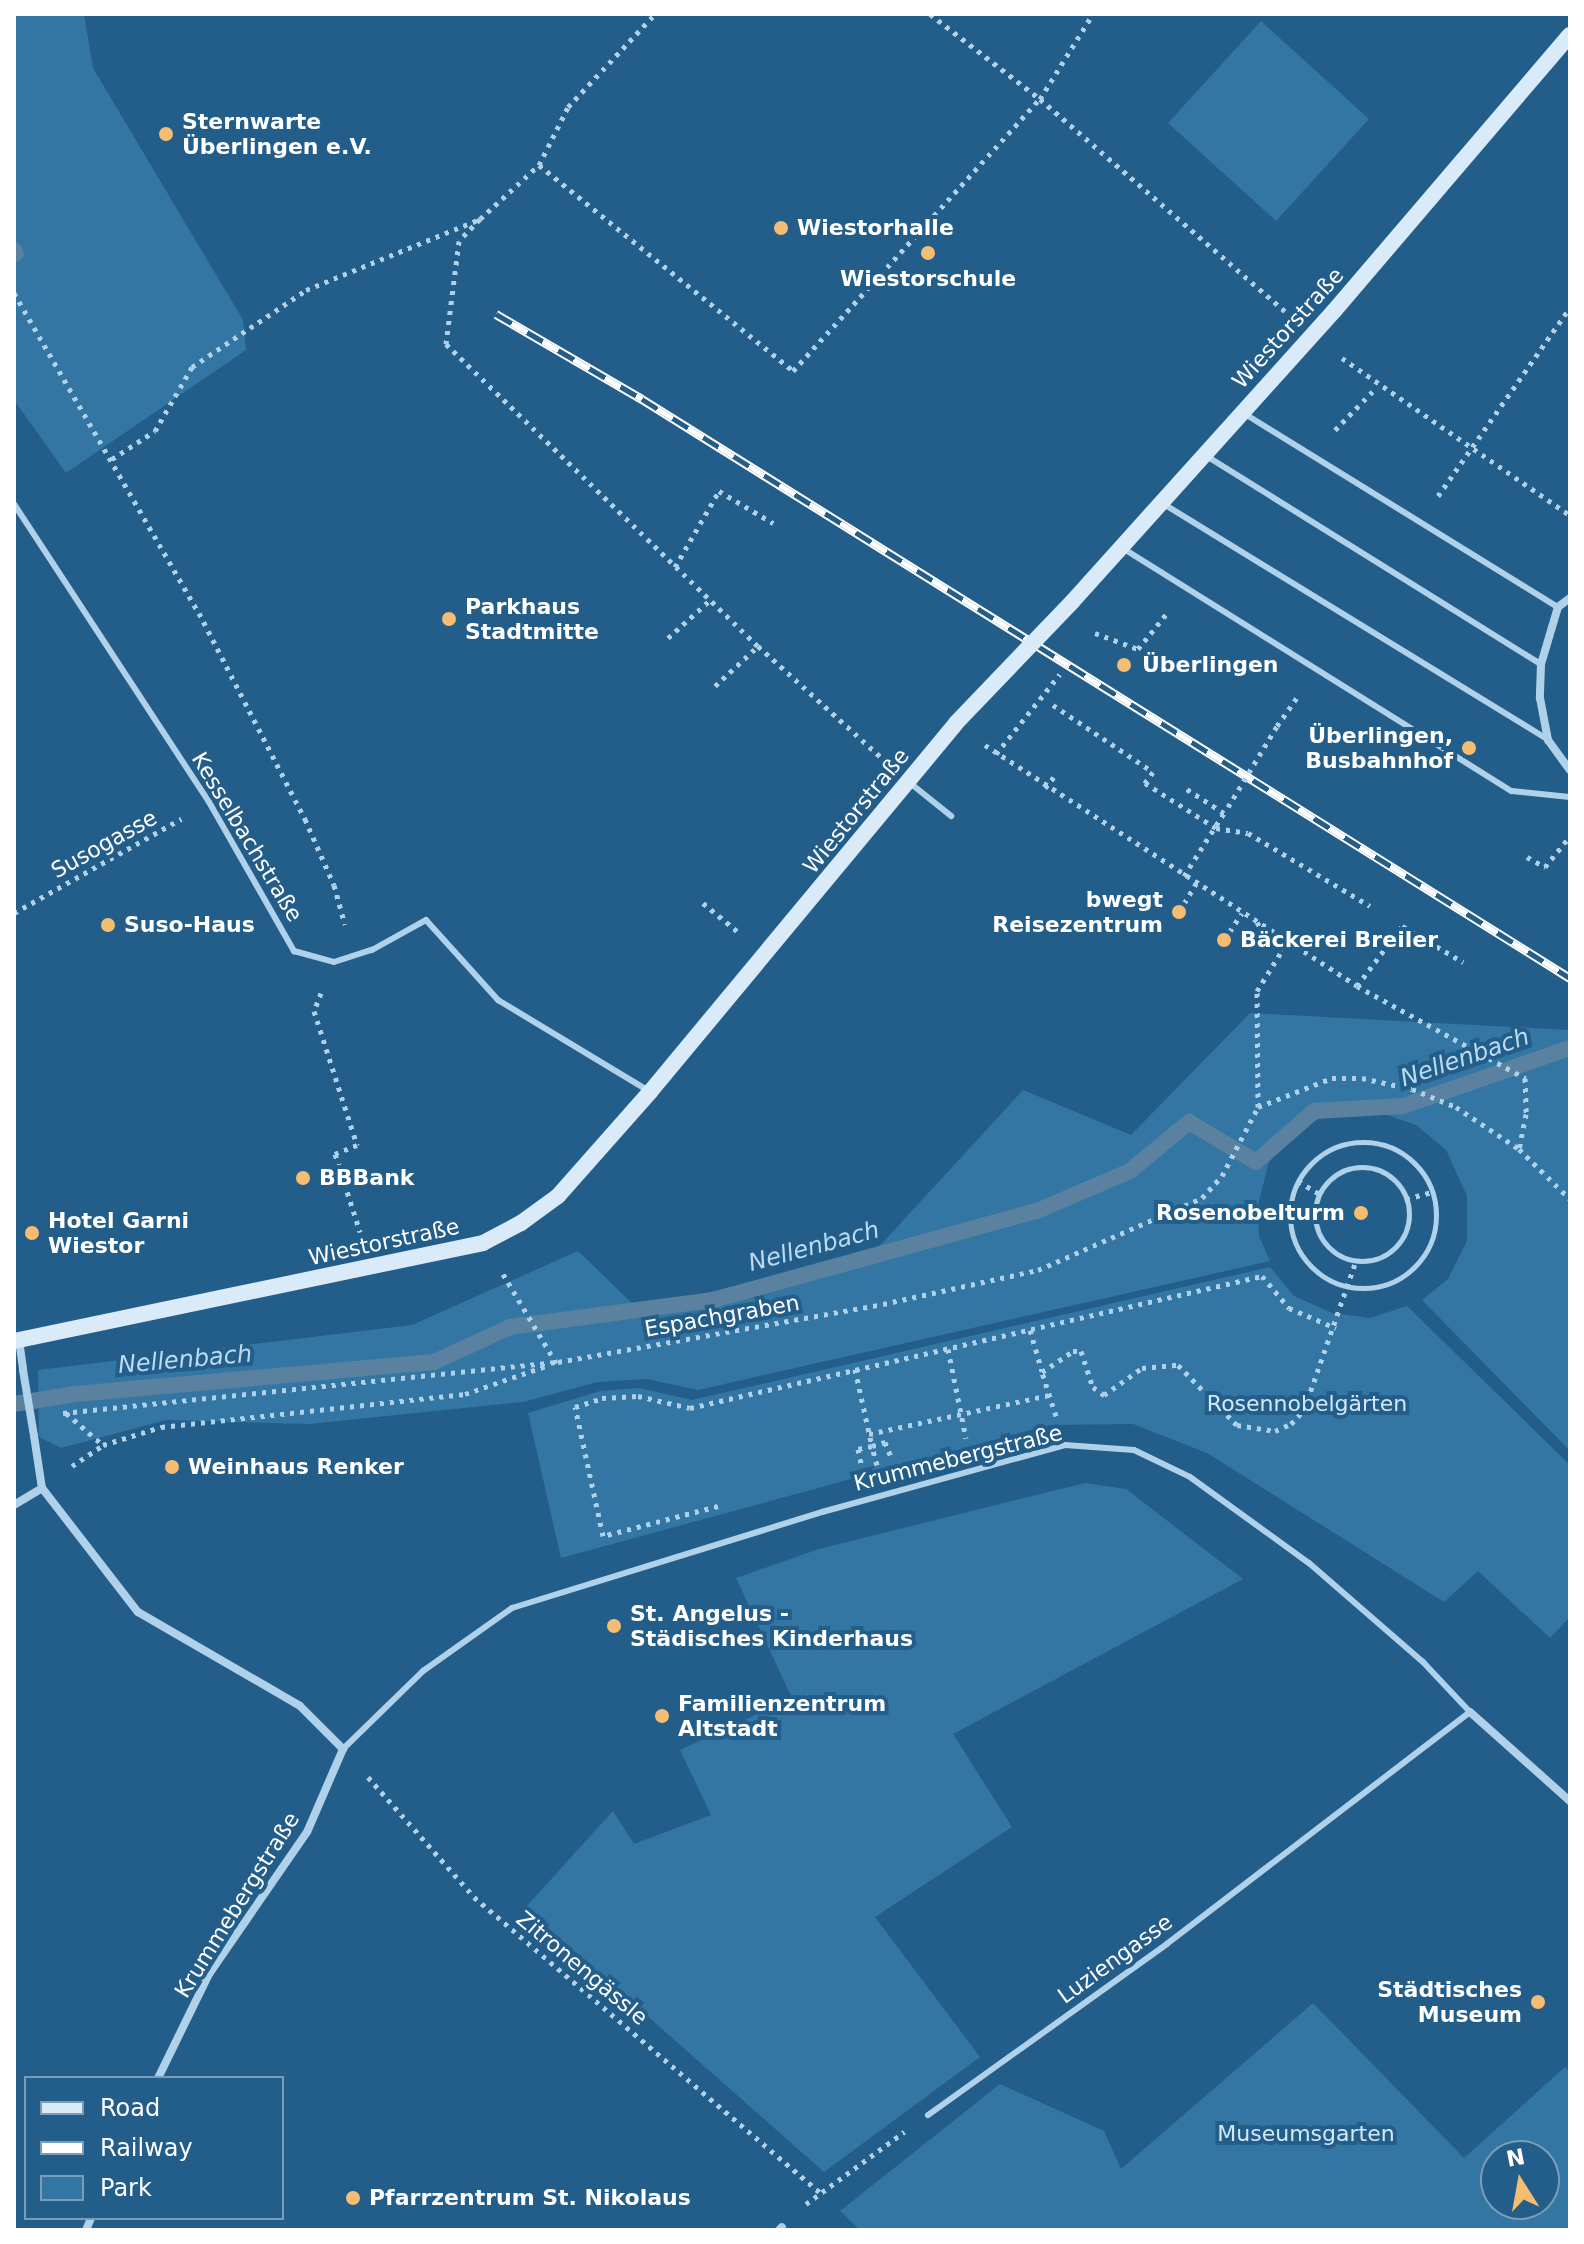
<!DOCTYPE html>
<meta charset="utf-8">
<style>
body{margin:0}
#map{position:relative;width:1584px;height:2244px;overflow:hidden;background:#235d89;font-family:"DejaVu Sans",sans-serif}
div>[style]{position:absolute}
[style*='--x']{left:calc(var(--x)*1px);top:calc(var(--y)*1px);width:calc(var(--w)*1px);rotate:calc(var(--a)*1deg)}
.green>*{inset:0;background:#3476a3}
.stream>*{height:16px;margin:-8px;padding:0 8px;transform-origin:8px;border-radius:8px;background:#5a82a0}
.path>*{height:5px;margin-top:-2.5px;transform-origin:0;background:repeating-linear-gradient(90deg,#afd1ea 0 4px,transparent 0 10px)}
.path>.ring{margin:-2.5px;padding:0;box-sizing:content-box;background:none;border:5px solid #afd1ea;border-radius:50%}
.lane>*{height:6px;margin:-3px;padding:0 3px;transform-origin:3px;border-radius:3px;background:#afd1ea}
.street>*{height:8px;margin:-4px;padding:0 4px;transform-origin:4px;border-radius:4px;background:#afd1ea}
.secondary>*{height:16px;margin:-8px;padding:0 8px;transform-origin:8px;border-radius:8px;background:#d9ebf8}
.rail>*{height:9px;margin-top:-4.5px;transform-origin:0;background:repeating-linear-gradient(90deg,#235d89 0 18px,#fff 0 36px);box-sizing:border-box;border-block:2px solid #fff}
.path-bridge>*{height:5px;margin-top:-2.5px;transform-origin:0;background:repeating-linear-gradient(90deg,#afd1ea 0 4px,transparent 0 10px)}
.street-bridge>*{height:8px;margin:-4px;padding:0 4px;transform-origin:4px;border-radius:4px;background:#afd1ea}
.secondary-bridge>*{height:16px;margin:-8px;padding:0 8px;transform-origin:8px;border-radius:8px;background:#d9ebf8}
.dots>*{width:22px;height:22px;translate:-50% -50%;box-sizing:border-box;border:4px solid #235d89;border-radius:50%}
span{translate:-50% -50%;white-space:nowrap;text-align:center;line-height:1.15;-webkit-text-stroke:8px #235d89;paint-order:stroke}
.poi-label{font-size:22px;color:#fff;font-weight:700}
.left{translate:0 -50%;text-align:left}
.right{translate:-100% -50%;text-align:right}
.street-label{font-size:22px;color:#fff}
.park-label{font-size:22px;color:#d3e8f7}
.water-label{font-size:24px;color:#badbf1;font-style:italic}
.frame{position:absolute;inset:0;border:16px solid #fff;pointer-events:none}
.legend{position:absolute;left:24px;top:2076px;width:260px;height:144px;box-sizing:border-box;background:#235d89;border:2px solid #7b9eb8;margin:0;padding:10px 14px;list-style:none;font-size:24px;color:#fff}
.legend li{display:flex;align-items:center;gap:16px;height:40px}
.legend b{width:40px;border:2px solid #7b9eb8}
.north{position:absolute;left:1480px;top:2140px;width:80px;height:80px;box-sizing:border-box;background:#235d89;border:2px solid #7b9eb8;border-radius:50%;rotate:349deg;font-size:22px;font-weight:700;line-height:32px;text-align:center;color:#fff}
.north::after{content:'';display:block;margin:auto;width:28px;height:36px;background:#f5bd71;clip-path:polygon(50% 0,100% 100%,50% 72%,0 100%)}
</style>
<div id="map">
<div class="green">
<i style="clip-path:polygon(14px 14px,84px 14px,93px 68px,243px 320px,246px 350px,66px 473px,14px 400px)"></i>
<i style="clip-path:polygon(1261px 21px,1369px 119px,1276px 221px,1168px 123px)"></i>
<i style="clip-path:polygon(1250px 1013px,1570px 1030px,1570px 1451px,1422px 1300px,1448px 1279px,1467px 1241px,1467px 1196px,1446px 1150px,1416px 1125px,1372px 1110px,1334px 1112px,1302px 1127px,1269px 1162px,1258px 1205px,1259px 1236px,1270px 1261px,698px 1390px,647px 1379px,598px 1382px,523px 1402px,309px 1424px,166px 1420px,61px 1448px,39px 1437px,38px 1370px,412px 1325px,578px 1251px,639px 1310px,875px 1251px,1023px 1090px,1131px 1135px)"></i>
<i style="clip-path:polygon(1270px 1267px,1294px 1296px,1332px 1313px,1370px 1318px,1407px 1306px,1570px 1465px,1570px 1617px,1550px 1638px,1478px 1571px,1444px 1602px,1207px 1453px,1133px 1424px,1049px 1425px,561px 1558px,528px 1413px,600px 1391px,639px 1388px,692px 1400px)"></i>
<i style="clip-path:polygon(1085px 1483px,1126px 1489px,1243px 1579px,953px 1734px,1012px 1827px,875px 1917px,980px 2057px,824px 2172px,525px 1908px,613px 1811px,634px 1844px,711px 1815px,680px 1750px,792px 1698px,736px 1578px,819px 1549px)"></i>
<i style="clip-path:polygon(evenodd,1313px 2003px,1464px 2158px,1565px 2067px,1570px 2071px,1570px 2230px,860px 2230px,840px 2211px,1000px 2084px,1104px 2131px,1121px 2169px,1313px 2003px,1496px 2156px,1544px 2156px,1544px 2204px,1496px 2204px,1496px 2156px)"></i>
</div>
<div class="stream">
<i style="--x:14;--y:250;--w:4;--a:63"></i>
<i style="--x:14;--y:1404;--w:62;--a:-9.3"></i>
<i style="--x:75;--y:1394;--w:360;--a:-5.1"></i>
<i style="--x:434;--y:1362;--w:84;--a:-24.7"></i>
<i style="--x:510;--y:1327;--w:205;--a:-7.6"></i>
<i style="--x:713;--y:1300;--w:336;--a:-15.4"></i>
<i style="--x:1037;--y:1211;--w:101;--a:-23.3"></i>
<i style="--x:1130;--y:1171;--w:77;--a:-39.7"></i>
<i style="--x:1189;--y:1122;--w:78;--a:30.8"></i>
<i style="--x:1256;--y:1162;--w:77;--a:-41.3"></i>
<i style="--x:1314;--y:1111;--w:89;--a:-3.2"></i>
<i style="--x:1403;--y:1106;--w:177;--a:-19.2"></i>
</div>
<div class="path">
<i style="--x:930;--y:14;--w:139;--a:37.7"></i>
<i style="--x:1040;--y:99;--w:324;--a:40.9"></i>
<i style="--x:539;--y:165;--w:327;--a:39"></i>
<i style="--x:793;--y:371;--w:367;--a:-47.8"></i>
<i style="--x:1040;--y:99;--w:100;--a:-58.1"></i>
<i style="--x:480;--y:219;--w:30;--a:134"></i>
<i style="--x:459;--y:241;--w:104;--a:97.2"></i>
<i style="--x:446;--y:344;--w:434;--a:44.1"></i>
<i style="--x:758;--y:646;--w:166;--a:42.1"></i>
<i style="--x:14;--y:293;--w:370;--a:60"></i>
<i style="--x:199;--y:613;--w:232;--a:62.8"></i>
<i style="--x:305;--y:819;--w:72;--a:66.3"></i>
<i style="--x:334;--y:885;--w:41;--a:74.6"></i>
<i style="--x:1342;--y:358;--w:277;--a:34.6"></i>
<i style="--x:1335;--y:430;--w:60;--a:-45.7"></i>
<i style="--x:112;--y:459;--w:51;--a:-33.1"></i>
<i style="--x:155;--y:431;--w:74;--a:-60"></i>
<i style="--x:192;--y:367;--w:138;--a:-34"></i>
<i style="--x:306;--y:290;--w:188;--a:-22.2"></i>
<i style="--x:480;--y:219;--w:80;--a:-42.5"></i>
<i style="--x:539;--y:165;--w:65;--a:-63.4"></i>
<i style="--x:568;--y:107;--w:127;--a:-46.9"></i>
<i style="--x:1438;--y:496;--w:225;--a:-55"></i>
<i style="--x:675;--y:567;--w:88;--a:-59.9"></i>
<i style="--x:719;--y:491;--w:63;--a:30.7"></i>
<i style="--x:1095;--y:633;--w:46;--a:20.4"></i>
<i style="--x:1138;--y:649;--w:48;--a:-51"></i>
<i style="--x:668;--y:638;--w:57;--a:-42.1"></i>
<i style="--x:715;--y:686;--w:59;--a:-42.9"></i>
<i style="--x:1053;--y:705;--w:120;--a:33.8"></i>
<i style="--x:1153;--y:772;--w:14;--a:126"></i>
<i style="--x:1145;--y:783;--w:84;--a:32.4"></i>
<i style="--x:1216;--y:828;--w:32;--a:9"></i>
<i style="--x:1248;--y:833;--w:142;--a:30.9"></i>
<i style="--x:1277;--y:726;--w:38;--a:-55"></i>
<i style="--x:985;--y:745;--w:443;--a:32.9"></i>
<i style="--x:1357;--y:986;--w:192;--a:28.7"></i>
<i style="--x:1525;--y:1078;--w:36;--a:88"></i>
<i style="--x:1526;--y:1114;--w:36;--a:101"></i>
<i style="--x:1045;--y:788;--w:14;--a:-51"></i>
<i style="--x:1527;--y:857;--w:21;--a:29"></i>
<i style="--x:1545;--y:867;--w:40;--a:-51"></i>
<i style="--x:1184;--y:876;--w:75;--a:-57.6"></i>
<i style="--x:1224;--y:813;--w:46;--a:-147.3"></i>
<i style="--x:703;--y:903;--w:44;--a:39.5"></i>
<i style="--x:1179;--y:912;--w:33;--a:-59"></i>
<i style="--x:14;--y:913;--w:192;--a:-29.4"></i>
<i style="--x:1257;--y:922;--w:16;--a:60"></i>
<i style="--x:1265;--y:936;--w:23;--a:34"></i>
<i style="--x:1224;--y:940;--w:32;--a:-56"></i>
<i style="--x:1357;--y:986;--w:75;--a:-53.1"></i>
<i style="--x:1402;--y:926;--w:71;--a:30.5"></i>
<i style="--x:321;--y:993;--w:19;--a:111"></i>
<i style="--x:314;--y:1011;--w:141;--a:72.2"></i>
<i style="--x:357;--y:1145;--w:24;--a:158"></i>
<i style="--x:335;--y:1154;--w:82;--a:72.2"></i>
<i style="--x:1258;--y:1107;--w:116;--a:-90.5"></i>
<i style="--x:1257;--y:991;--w:59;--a:-58.2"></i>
<i class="ring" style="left:1290px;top:1142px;width:141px;height:141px"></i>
<i class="ring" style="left:1315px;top:1167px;width:89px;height:89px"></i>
<i style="--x:1298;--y:1181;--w:26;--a:31"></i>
<i style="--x:1406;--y:1199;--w:28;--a:-15"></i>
<i style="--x:503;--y:1274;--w:104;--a:59.2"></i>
<i style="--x:1030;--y:1330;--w:43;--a:73.7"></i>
<i style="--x:948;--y:1349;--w:91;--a:78.6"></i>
<i style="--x:855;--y:1369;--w:79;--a:77.6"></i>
<i style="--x:872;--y:1446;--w:14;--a:168"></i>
<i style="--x:858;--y:1449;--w:19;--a:78"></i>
<i style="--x:63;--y:1413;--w:498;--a:-5.9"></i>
<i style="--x:558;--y:1362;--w:330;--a:-10.1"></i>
<i style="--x:883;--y:1304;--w:159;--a:-12.4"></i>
<i style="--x:1038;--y:1270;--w:179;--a:-23.7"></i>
<i style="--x:1202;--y:1198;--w:30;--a:-48"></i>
<i style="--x:1222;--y:1176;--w:78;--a:-62.4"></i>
<i style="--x:1258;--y:1107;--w:79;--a:-21.4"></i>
<i style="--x:1332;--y:1078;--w:30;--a:0"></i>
<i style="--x:1362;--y:1078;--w:51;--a:12.4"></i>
<i style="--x:1412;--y:1089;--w:48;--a:22.2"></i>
<i style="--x:1456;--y:1107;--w:76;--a:33.7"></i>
<i style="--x:1519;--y:1149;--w:71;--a:44.4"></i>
<i style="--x:66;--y:1413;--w:49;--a:40.9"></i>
<i style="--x:1056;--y:1416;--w:46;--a:-107.7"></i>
<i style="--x:1042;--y:1372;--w:37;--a:-34"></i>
<i style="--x:1073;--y:1351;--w:8;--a:0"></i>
<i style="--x:1081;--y:1351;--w:38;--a:72"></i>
<i style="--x:1093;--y:1387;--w:14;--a:36"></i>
<i style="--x:1104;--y:1395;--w:47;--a:-35.4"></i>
<i style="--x:1142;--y:1368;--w:36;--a:-5"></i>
<i style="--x:1178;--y:1365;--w:84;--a:45.5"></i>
<i style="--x:1237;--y:1425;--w:38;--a:9"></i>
<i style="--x:1275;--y:1431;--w:17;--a:-24"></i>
<i style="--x:1291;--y:1424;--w:19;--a:-47"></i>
<i style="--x:1304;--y:1410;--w:158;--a:-70.8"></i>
<i style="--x:869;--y:1434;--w:184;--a:-12.2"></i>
<i style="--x:877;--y:1465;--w:20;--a:-105"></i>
<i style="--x:872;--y:1446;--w:14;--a:-17"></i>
<i style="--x:885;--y:1442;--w:18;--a:68"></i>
<i style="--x:72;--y:1466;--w:37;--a:-34"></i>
<i style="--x:103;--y:1445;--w:61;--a:-17.2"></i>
<i style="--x:161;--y:1427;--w:306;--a:-6.2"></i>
<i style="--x:465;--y:1394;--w:86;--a:-19.1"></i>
<i style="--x:718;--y:1506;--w:119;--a:165.4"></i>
<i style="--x:603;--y:1536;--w:132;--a:-102.2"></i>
<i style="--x:575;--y:1407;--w:28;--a:-18"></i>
<i style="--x:602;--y:1398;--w:36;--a:-3"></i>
<i style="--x:638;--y:1396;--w:53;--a:13"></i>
<i style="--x:690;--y:1408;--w:587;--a:-12.99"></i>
<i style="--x:1262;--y:1276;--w:42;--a:49.8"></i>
<i style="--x:1289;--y:1308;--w:51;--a:23.1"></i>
<i style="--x:368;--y:1777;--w:160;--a:48.5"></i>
<i style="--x:474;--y:1897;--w:455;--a:40.5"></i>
<i style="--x:806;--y:2204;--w:122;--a:-36.3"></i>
</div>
<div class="lane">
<i style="--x:1245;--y:414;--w:368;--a:31.7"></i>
<i style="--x:1208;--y:457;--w:392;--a:31.9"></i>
<i style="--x:1162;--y:503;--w:453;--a:31.5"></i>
<i style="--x:14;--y:504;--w:356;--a:56.8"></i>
<i style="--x:209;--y:802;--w:172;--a:60.3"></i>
<i style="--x:294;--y:951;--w:41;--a:15.4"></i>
<i style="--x:334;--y:962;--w:40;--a:-18"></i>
<i style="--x:372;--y:950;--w:62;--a:-29.1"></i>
<i style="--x:426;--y:920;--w:108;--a:48"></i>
<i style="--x:498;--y:1000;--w:174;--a:31.1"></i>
<i style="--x:1124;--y:549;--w:457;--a:32"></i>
<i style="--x:1512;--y:791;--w:58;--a:5.9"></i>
<i style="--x:910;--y:783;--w:53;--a:38.8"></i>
<i style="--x:343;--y:1749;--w:112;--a:-44.3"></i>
<i style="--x:423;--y:1671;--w:109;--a:-35.3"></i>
<i style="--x:512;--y:1608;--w:325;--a:-17.2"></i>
<i style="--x:822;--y:1512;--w:252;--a:-15.4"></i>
<i style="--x:1065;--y:1445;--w:69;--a:4.1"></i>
<i style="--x:1134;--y:1450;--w:62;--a:25.7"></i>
<i style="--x:1190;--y:1477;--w:147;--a:35.9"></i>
<i style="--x:1309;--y:1563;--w:151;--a:41"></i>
<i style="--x:1423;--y:1662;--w:69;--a:46.8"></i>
<i style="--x:1470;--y:1712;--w:382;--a:142.6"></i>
<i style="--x:1167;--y:1944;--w:294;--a:144.4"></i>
</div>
<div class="street">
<i style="--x:1570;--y:598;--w:15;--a:143"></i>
<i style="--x:1558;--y:607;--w:59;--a:106.6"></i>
<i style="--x:1541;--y:664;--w:34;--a:92"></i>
<i style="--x:1540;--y:698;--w:43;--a:79.2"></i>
<i style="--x:1548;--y:740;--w:37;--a:54"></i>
<i style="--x:19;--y:1340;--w:30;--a:82"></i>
<i style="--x:34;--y:1436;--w:53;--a:81.3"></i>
<i style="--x:42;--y:1488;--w:157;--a:52.3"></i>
<i style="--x:138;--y:1612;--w:187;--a:30.1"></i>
<i style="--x:300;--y:1706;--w:61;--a:45"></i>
<i style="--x:343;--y:1749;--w:90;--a:113.4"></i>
<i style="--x:307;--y:1832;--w:173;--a:124.6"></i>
<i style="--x:209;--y:1974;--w:116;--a:116.1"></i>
<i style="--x:14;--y:1505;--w:33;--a:-31"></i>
<i style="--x:1470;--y:1712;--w:134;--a:41.7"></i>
<i style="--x:86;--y:2230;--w:13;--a:-67"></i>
<i style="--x:779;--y:2230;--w:4;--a:-45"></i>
</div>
<div class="secondary">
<i style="--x:1072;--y:602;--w:392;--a:-48"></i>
<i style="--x:1334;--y:311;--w:363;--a:-49.5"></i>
<i style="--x:14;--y:1341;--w:479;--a:-11.8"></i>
<i style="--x:483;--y:1243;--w:43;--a:-27.8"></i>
<i style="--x:521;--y:1223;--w:46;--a:-36.1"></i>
<i style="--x:558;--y:1196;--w:139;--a:-48.5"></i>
<i style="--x:650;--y:1092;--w:479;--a:-50.3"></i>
</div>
<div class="rail">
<i style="--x:496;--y:314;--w:169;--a:30.2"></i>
<i style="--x:642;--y:399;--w:1094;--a:31.96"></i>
</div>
<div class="path-bridge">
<i style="--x:996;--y:754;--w:102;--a:-51.3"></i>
<i style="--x:1228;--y:807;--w:95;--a:-58.8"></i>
</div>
<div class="street-bridge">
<i style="--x:23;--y:1370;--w:67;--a:80.5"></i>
</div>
<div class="secondary-bridge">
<i style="--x:956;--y:723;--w:168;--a:-46.2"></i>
</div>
<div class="dots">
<i style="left:166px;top:134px;background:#f5bd71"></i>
<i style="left:781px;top:228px;background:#f5bd71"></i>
<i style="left:928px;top:253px;background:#f5bd71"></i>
<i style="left:449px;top:619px;background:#f5bd71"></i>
<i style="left:1124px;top:665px;background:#f5bd71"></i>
<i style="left:1469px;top:748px;background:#f5bd71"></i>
<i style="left:1179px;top:912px;background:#f5bd71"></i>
<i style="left:108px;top:925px;background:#f5bd71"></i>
<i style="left:1224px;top:940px;background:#f5bd71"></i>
<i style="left:303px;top:1178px;background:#f5bd71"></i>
<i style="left:1361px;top:1213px;background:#f5bd71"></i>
<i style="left:32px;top:1233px;background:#f5bd71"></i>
<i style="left:172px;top:1467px;background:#f5bd71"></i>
<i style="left:614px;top:1626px;background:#f5bd71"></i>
<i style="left:662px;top:1716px;background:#f5bd71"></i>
<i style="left:1538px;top:2002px;background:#f5bd71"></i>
<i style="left:353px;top:2198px;background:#f5bd71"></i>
</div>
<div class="poi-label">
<span class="left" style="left:182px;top:134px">Sternwarte<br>Überlingen e.V.</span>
<span class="left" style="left:797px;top:228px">Wiestorhalle</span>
<span style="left:928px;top:279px">Wiestorschule</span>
<span class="left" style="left:465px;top:619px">Parkhaus<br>Stadtmitte</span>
<span class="left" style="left:1142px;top:665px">Überlingen</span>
<span class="right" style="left:1453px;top:748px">Überlingen,<br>Busbahnhof</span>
<span class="right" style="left:1163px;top:912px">bwegt<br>Reisezentrum</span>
<span class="left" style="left:124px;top:925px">Suso-Haus</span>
<span class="left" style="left:1240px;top:940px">Bäckerei Breiler</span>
<span class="left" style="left:319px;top:1178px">BBBank</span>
<span class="right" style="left:1345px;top:1213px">Rosenobelturm</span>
<span class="left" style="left:48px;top:1233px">Hotel Garni<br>Wiestor</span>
<span class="left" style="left:188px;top:1467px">Weinhaus Renker</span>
<span class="left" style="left:630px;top:1626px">St. Angelus -<br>Städisches Kinderhaus</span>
<span class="left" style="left:678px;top:1716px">Familienzentrum<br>Altstadt</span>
<span class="right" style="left:1522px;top:2002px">Städtisches<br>Museum</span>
<span class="left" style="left:369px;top:2198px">Pfarrzentrum St. Nikolaus</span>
</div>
<div class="street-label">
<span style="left:1288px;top:328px;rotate:-48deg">Wiestorstraße</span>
<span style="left:856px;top:811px;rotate:-51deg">Wiestorstraße</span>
<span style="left:247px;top:837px;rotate:59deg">Kesselbachstraße</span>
<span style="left:104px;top:844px;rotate:-29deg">Susogasse</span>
<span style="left:384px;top:1242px;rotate:-12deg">Wiestorstraße</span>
<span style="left:722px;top:1316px;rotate:-10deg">Espachgraben</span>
<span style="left:958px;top:1458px;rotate:-14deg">Krummebergstraße</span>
<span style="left:237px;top:1905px;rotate:-58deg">Krummebergstraße</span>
<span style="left:1115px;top:1959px;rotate:-36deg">Luziengasse</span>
<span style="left:582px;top:1968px;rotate:40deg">Zitronengässle</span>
</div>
<div class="park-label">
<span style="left:1307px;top:1404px">Rosennobelgärten</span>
<span style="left:1306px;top:2134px">Museumsgarten</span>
</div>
<div class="water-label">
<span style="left:1465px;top:1058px;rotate:-19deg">Nellenbach</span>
<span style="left:814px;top:1247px;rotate:-15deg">Nellenbach</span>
<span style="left:185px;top:1360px;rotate:-5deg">Nellenbach</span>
</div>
<div class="frame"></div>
<ul class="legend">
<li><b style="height:10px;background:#d9ebf8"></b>Road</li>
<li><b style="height:10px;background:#fff"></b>Railway</li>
<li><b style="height:22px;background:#3476a3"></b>Park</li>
</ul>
<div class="north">N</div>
</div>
